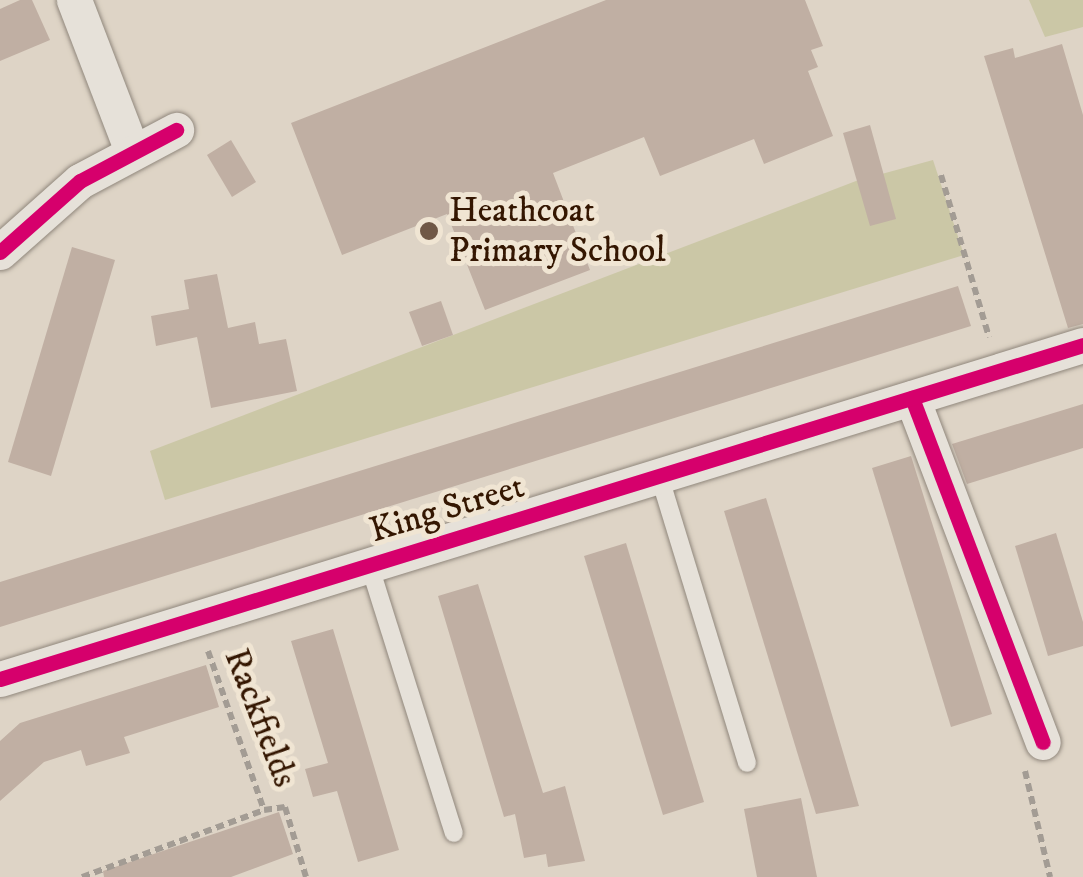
<!DOCTYPE html>
<style>
body{margin:0}
#map{position:relative;width:1083px;height:877px;overflow:hidden;background:#ded4c6;font-family:"IM FELL DW Pica",serif}
div>[style]{position:absolute}
[style*='--x']{left:calc(var(--x)*1px);top:calc(var(--y)*1px);width:calc(var(--w)*1px);rotate:calc(var(--a)*1deg)}
.green>*{inset:0;background:#cbc7a6}
.building>*{inset:0;background:#c0afa3}
.path>*{height:6px;margin-top:-3px;transform-origin:0;background:repeating-linear-gradient(90deg,#a39c94 0 8px,transparent 0 13px)}
.roads{filter:drop-shadow(0 0 2px #90877c) drop-shadow(0 0 2px #90877c)}
.lane>*{height:18px;margin:-9px;padding:0 9px;transform-origin:9px;border-radius:9px;background:#e6e1d9}
.street>*{height:35px;margin:-17.5px;padding:0 17.5px;transform-origin:17.5px;border-radius:17.5px;background:#e6e1d9}
.cycleway>*{height:15px;margin:-7.5px;padding:0 7.5px;transform-origin:7.5px;border-radius:7.5px;background:#d6006c}
.dots>*{width:28px;height:28px;translate:-50% -50%;box-sizing:border-box;border:5px solid #f0e5d3;border-radius:50%}
span{translate:-50% -50%;white-space:nowrap;text-align:center;line-height:1.15;-webkit-text-stroke:10px #f0e5d3;paint-order:stroke}
.poi-label{font-size:35px;color:#341601}
.left{translate:0 -50%;text-align:left}
.street-label{font-size:35px;color:#341601}
</style>
<div id="map">
<div class="green">
<i style="clip-path:polygon(1029px 0,1083px 0,1083px 27px,1045px 37px)"></i>
<i style="clip-path:polygon(933px 160px,964px 255px,165px 500px,150px 451px,856px 181px)"></i>
</div>
<div class="building">
<i style="clip-path:polygon(20px 0,32px 0,50px 40px,0 61px,0 9px)"></i>
<i style="clip-path:polygon(606px 0,805px 0,823px 46px,811px 50px,818px 67px,808px 71px,833px 136px,764px 164px,754px 139px,660px 176px,644px 137px,553px 173px,590px 270px,485px 310px,447px 214px,342px 255px,291px 123px)"></i>
<i style="clip-path:polygon(1062px 44px,1083px 115px,1083px 324px,1068px 328px,984px 56px,1013px 48px,1015px 58px)"></i>
<i style="clip-path:polygon(870px 125px,896px 219px,870px 226px,843px 133px)"></i>
<i style="clip-path:polygon(231px 140px,256px 182px,232px 197px,207px 155px)"></i>
<i style="clip-path:polygon(72px 247px,115px 260px,51px 476px,8px 462px)"></i>
<i style="clip-path:polygon(217px 274px,228px 328px,255px 322px,259px 344px,286px 339px,297px 391px,211px 408px,197px 337px,156px 346px,151px 316px,189px 309px,184px 280px)"></i>
<i style="clip-path:polygon(958px 286px,971px 326px,0 627px,0 582px)"></i>
<i style="clip-path:polygon(441px 301px,453px 335px,422px 346px,409px 312px)"></i>
<i style="clip-path:polygon(1083px 404px,1083px 448px,967px 484px,952px 444px)"></i>
<i style="clip-path:polygon(911px 456px,992px 714px,951px 727px,872px 468px)"></i>
<i style="clip-path:polygon(766px 498px,819px 671px,859px 806px,816px 814px,751px 601px,724px 511px)"></i>
<i style="clip-path:polygon(1056px 533px,1083px 622px,1083px 646px,1048px 656px,1015px 546px)"></i>
<i style="clip-path:polygon(626px 543px,704px 802px,663px 815px,584px 556px)"></i>
<i style="clip-path:polygon(478px 584px,543px 793px,565px 786px,585px 861px,548px 867px,546px 854px,524px 858px,515px 814px,504px 817px,438px 596px)"></i>
<i style="clip-path:polygon(333px 629px,399px 850px,358px 862px,337px 791px,313px 797px,305px 769px,328px 763px,291px 641px)"></i>
<i style="clip-path:polygon(206px 665px,219px 707px,124px 737px,130px 753px,86px 766px,81px 750px,44px 762px,0 801px,0 741px,20px 723px)"></i>
<i style="clip-path:polygon(801px 798px,817px 877px,757px 877px,744px 809px)"></i>
<i style="clip-path:polygon(279px 812px,293px 854px,231px 877px,104px 877px,103px 871px)"></i>
</div>
<div class="path">
<i style="--x:941;--y:175;--w:169;--a:73.5"></i>
<i style="--x:208;--y:651;--w:169;--a:70.6"></i>
<i style="--x:264;--y:810;--w:21;--a:-8"></i>
<i style="--x:285;--y:807;--w:73;--a:73.3"></i>
<i style="--x:1025;--y:771;--w:109;--a:76.7"></i>
<i style="--x:82;--y:877;--w:194;--a:-20.2"></i>
</div>
<div class="roads">
<div class="lane">
<i style="--x:659;--y:475;--w:301;--a:73"></i>
<i style="--x:369;--y:564;--w:282;--a:72.5"></i>
</div>
<div class="street">
<i style="--x:74;--y:0;--w:162;--a:69"></i>
<i style="--x:0;--y:252;--w:107;--a:-41.6"></i>
<i style="--x:80;--y:181;--w:109;--a:-28"></i>
<i style="--x:912;--y:398;--w:368;--a:69.2"></i>
<i style="--x:0;--y:679;--w:1133;--a:-17.14"></i>
</div>
</div>
<div class="cycleway">
<i style="--x:0;--y:252;--w:107;--a:-41.6"></i>
<i style="--x:80;--y:181;--w:109;--a:-28"></i>
<i style="--x:912;--y:398;--w:368;--a:69.2"></i>
<i style="--x:0;--y:679;--w:1133;--a:-17.14"></i>
</div>
<div class="dots">
<i style="left:429px;top:231px;background:#705846"></i>
</div>
<div class="poi-label">
<span class="left" style="left:449px;top:231px">Heathcoat<br>Primary School</span>
</div>
<div class="street-label">
<span style="left:447px;top:509px;rotate:-17deg">King Street</span>
<span style="left:260px;top:718px;rotate:69deg">Rackfields</span>
</div>
</div>
